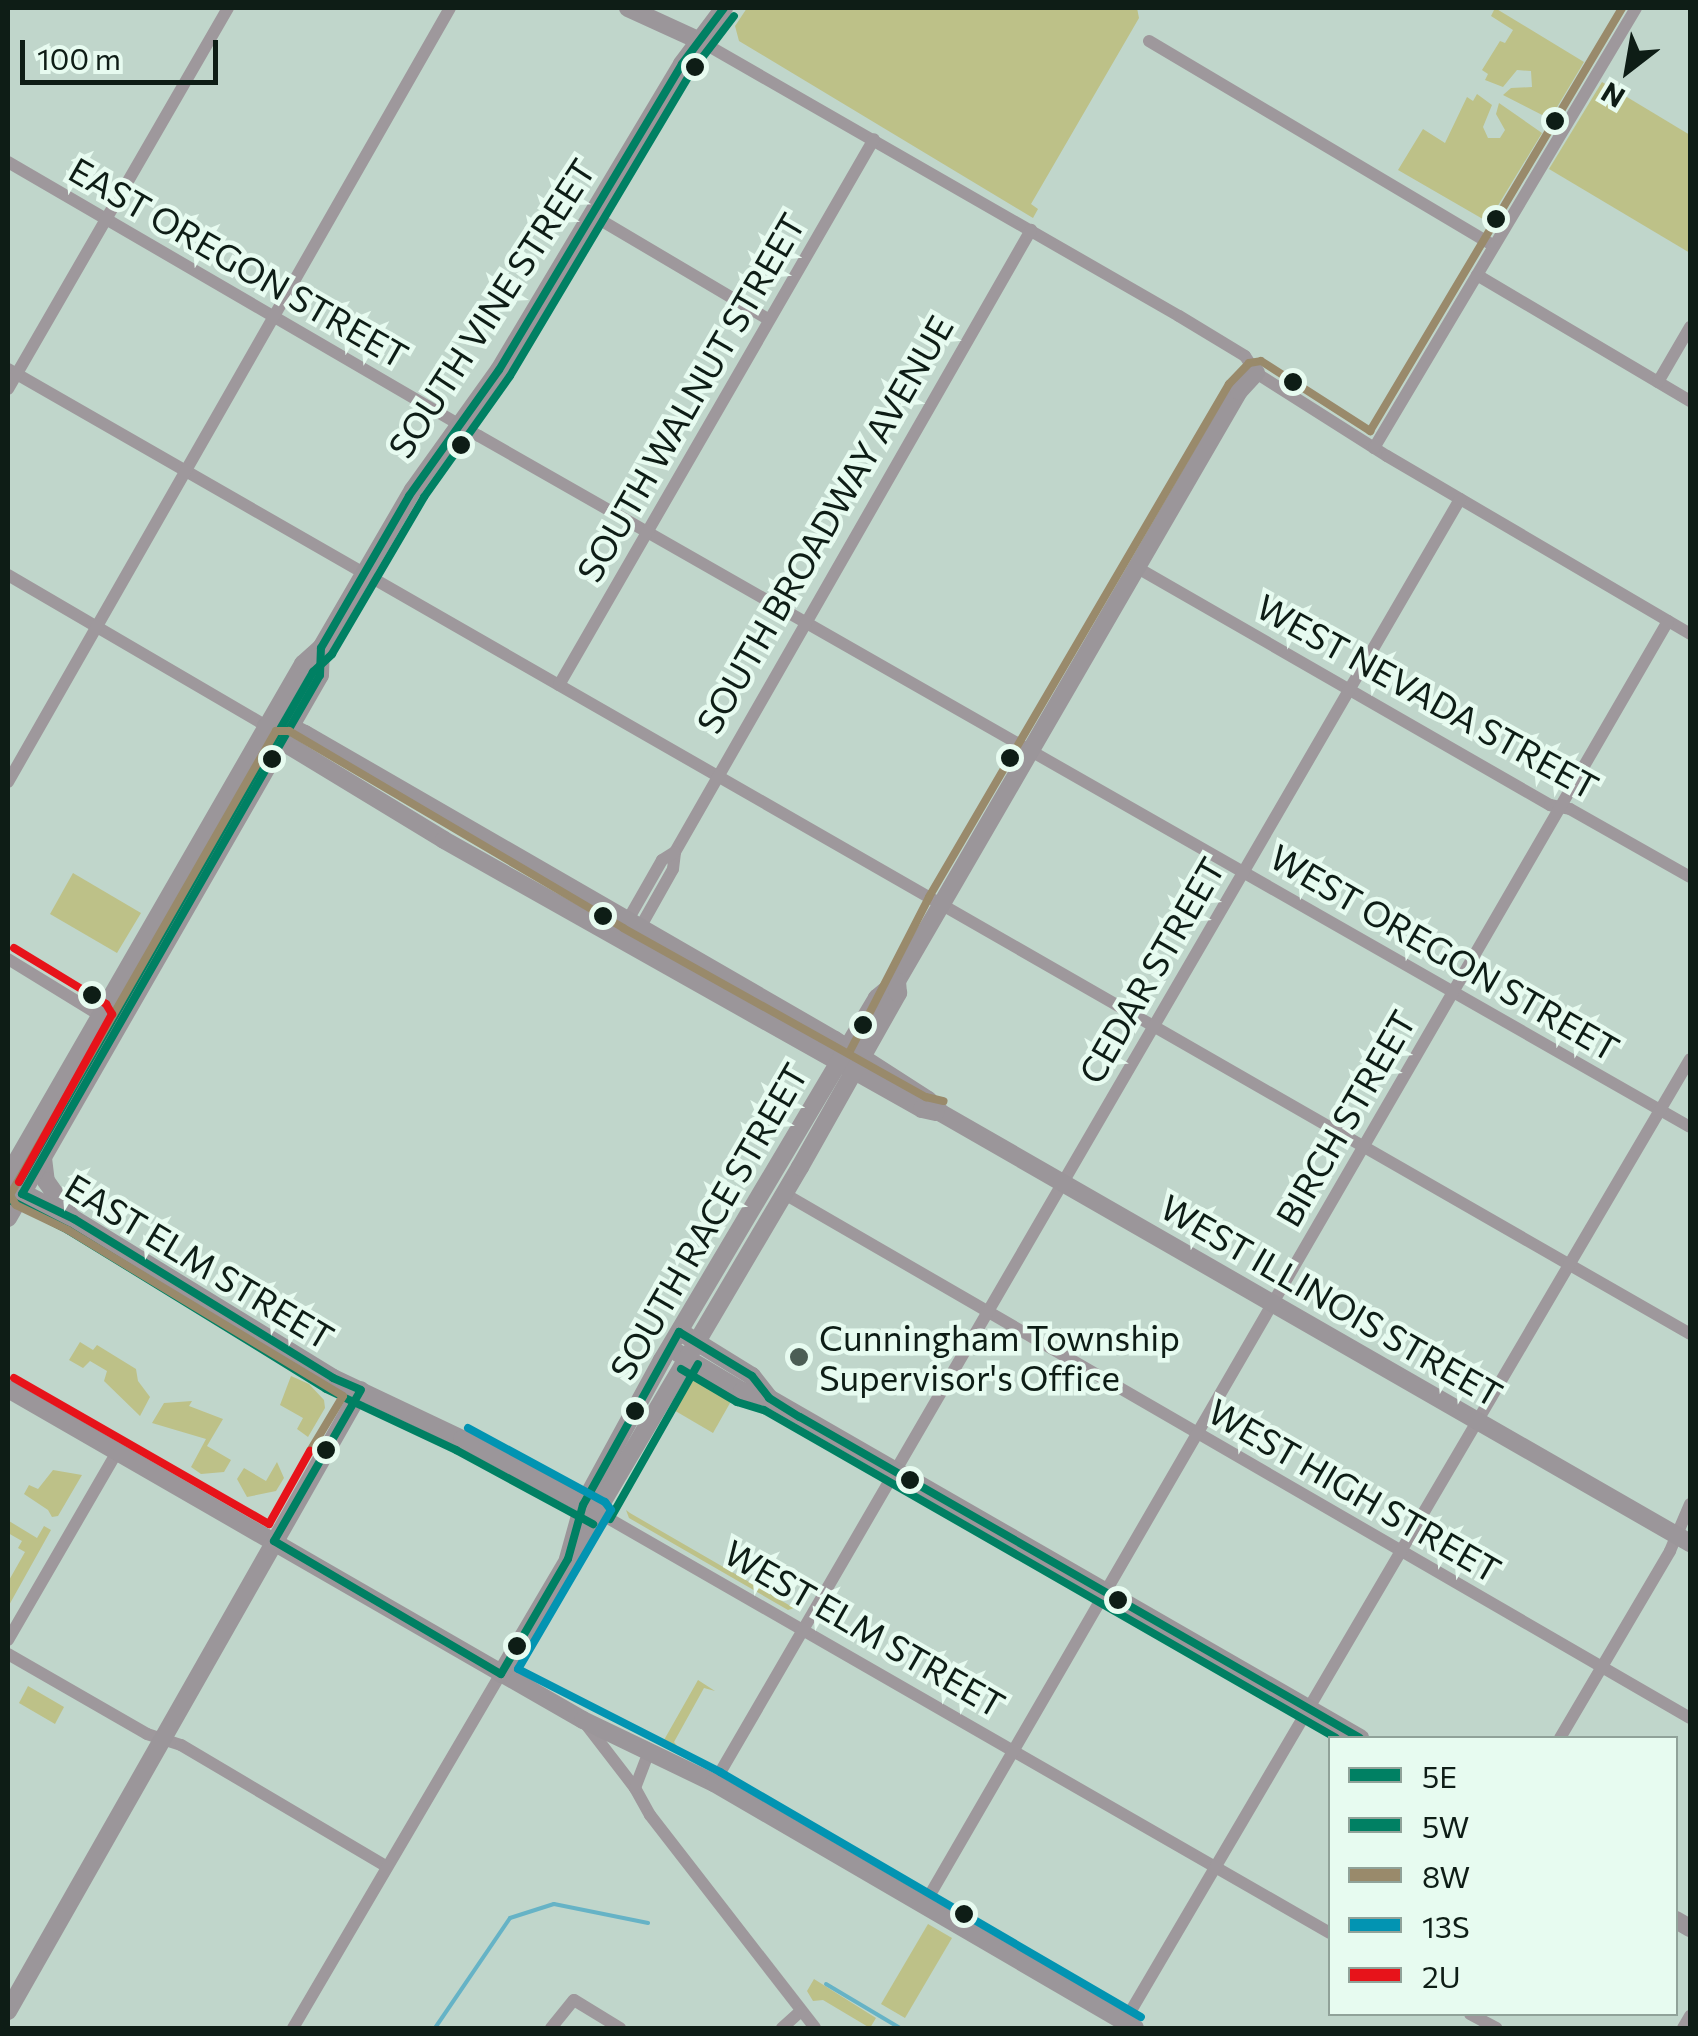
<!DOCTYPE html>
<style>
body{margin:0}
#map{position:relative;width:1698px;height:2036px;overflow:hidden;background:#c0d6cb;font-family:Commissioner,sans-serif}
div>[style]{position:absolute}
[style*='--x']{left:calc(var(--x)*1px);top:calc(var(--y)*1px);width:calc(var(--w)*1px);rotate:calc(var(--a)*1deg)}
.green>*{inset:0;background:#bdc188}
.stream>*{height:4px;margin:-2px;padding:0 2px;transform-origin:2px;border-radius:2px;background:#66b3c6}
.street>*{height:12px;margin:-6px;padding:0 6px;transform-origin:6px;border-radius:6px;background:#9e989c}
.secondary>*{height:18px;margin:-9px;padding:0 9px;transform-origin:9px;border-radius:9px;background:#9b969a}
.bus-1>*{height:8px;margin:-4px;padding:0 4px;transform-origin:4px;border-radius:4px;background:#008063}
.bus-2>*{height:8px;margin:-4px;padding:0 4px;transform-origin:4px;border-radius:4px;background:#008063}
.bus-3>*{height:8px;margin:-4px;padding:0 4px;transform-origin:4px;border-radius:4px;background:#998a6b}
.bus-4>*{height:8px;margin:-4px;padding:0 4px;transform-origin:4px;border-radius:4px;background:#0294b2}
.bus-5>*{height:8px;margin:-4px;padding:0 4px;transform-origin:4px;border-radius:4px;background:#e7131a}
.dots>*{width:28px;height:28px;translate:-50% -50%;box-sizing:border-box;border:5px solid #e7fbf0;border-radius:50%}
span{translate:-50% -50%;white-space:nowrap;text-align:center;line-height:1.15;-webkit-text-stroke:9px #e7fbf0;paint-order:stroke}
.street-label{font-size:35px;color:#0e1d16}
.poi-label{font-size:35px;color:#0e1d16}
.left{translate:0 -50%;text-align:left}
.frame{position:absolute;inset:0;border:10px solid #0e1d16;pointer-events:none}
.legend{position:absolute;left:1328px;top:1736px;width:350px;height:280px;box-sizing:border-box;background:#e7fbf0;border:2px solid #90a299;margin:0;padding:12px 18px;list-style:none;font-size:30px;color:#0e1d16}
.legend li{display:flex;align-items:center;gap:20px;height:50px}
.legend b{width:50px;border:2px solid #90a299}
.north{position:absolute;left:1578px;top:20px;width:100px;height:100px;-webkit-text-stroke:8px #e7fbf0;paint-order:stroke;rotate:211deg;font-size:28px;font-weight:700;line-height:40px;text-align:center;color:#0e1d16}
.north::after{content:'';display:block;margin:auto;width:35px;height:45px;background:#0e1d16;clip-path:polygon(50% 0,100% 100%,50% 72%,0 100%)}
.scale{position:absolute;left:20px;top:40px;width:198px;height:45px;box-sizing:border-box;border:5px solid #0e1d16;border-top:0;padding-left:12px;font-size:30px;line-height:35px;white-space:nowrap;color:#0e1d16;-webkit-text-stroke:8px #e7fbf0;paint-order:stroke}
</style>
<div id="map">
<div class="green">
<i style="clip-path:polygon(747px 8px,1137px 8px,1139px 18px,1031px 204px,1038px 209px,1033px 218px,739px 41px,735px 26px)"></i>
<i style="clip-path:polygon(1495px 8px,1584px 62px,1550px 119px,1503px 95px,1511px 88px,1532px 87px,1531px 71px,1517px 70px,1503px 87px,1485px 80px,1488px 74px,1482px 70px,1500px 41px,1505px 43px,1513px 30px,1491px 16px)"></i>
<i style="clip-path:polygon(1602px 82px,1690px 135px,1690px 253px,1549px 169px)"></i>
<i style="clip-path:polygon(1477px 94px,1492px 105px,1483px 127px,1488px 138px,1500px 138px,1505px 130px,1496px 114px,1499px 103px,1542px 133px,1488px 222px,1398px 170px,1423px 129px,1445px 143px,1467px 97px,1473px 101px)"></i>
<i style="clip-path:polygon(73px 873px,141px 913px,117px 953px,50px 914px)"></i>
<i style="clip-path:polygon(80px 1342px,93px 1350px,97px 1345px,136px 1369px,138px 1381px,150px 1397px,140px 1416px,104px 1381px,107px 1371px,90px 1361px,83px 1368px,69px 1360px)"></i>
<i style="clip-path:polygon(291px 1376px,309px 1384px,324px 1400px,325px 1408px,308px 1437px,297px 1429px,303px 1418px,280px 1405px)"></i>
<i style="clip-path:polygon(695px 1380px,709px 1381px,734px 1396px,713px 1433px,672px 1409px,686px 1385px)"></i>
<i style="clip-path:polygon(192px 1401px,189px 1406px,223px 1419px,207px 1446px,231px 1460px,224px 1472px,201px 1474px,191px 1467px,206px 1439px,152px 1423px,164px 1403px)"></i>
<i style="clip-path:polygon(277px 1462px,284px 1478px,276px 1491px,247px 1497px,237px 1479px,244px 1468px,266px 1481px)"></i>
<i style="clip-path:polygon(53px 1470px,82px 1475px,58px 1516px,52px 1517px,48px 1510px,24px 1494px,29px 1485px,38px 1489px)"></i>
<i style="clip-path:polygon(626px 1510px,630px 1513px,794px 1608px,788px 1610px,629px 1518px)"></i>
<i style="clip-path:polygon(9px 1521px,37px 1538px,44px 1526px,51px 1530px,8px 1607px,8px 1582px,25px 1552px,18px 1548px,22px 1541px,8px 1533px)"></i>
<i style="clip-path:polygon(698px 1680px,715px 1691px,704px 1688px,674px 1742px,681px 1751px,664px 1740px)"></i>
<i style="clip-path:polygon(28px 1686px,64px 1707px,55px 1724px,19px 1703px)"></i>
<i style="clip-path:polygon(928px 1924px,952px 1938px,905px 2018px,881px 2004px)"></i>
<i style="clip-path:polygon(814px 1979px,876px 2018px,870px 2028px,823px 2000px,813px 2001px,807px 1991px)"></i>
</div>
<div class="stream">
<i style="--x:826;--y:1984;--w:86;--a:30.7"></i>
<i style="--x:435;--y:2028;--w:133;--a:-55.7"></i>
<i style="--x:510;--y:1918;--w:46;--a:-17.7"></i>
<i style="--x:554;--y:1904;--w:96;--a:11.4"></i>
</div>
<div class="street">
<i style="--x:700;--y:41;--w:552;--a:29.86"></i>
<i style="--x:1179;--y:316;--w:77;--a:31.2"></i>
<i style="--x:1245;--y:356;--w:20;--a:57"></i>
<i style="--x:1256;--y:373;--w:155;--a:32.4"></i>
<i style="--x:1387;--y:456;--w:351;--a:30.4"></i>
<i style="--x:1149;--y:41;--w:401;--a:30.7"></i>
<i style="--x:8;--y:162;--w:545;--a:30.19"></i>
<i style="--x:479;--y:436;--w:1394;--a:29.71"></i>
<i style="--x:592;--y:215;--w:204;--a:30.6"></i>
<i style="--x:1477;--y:275;--w:247;--a:30.6"></i>
<i style="--x:8;--y:369;--w:1939;--a:29.84"></i>
<i style="--x:1658;--y:382;--w:64;--a:-59.8"></i>
<i style="--x:8;--y:389;--w:440;--a:-60"></i>
<i style="--x:1374;--y:448;--w:512;--a:-59.23"></i>
<i style="--x:1136;--y:567;--w:478;--a:29.9"></i>
<i style="--x:1550;--y:805;--w:20;--a:11"></i>
<i style="--x:1570;--y:809;--w:138;--a:29.5"></i>
<i style="--x:8;--y:575;--w:299;--a:30.3"></i>
<i style="--x:559;--y:685;--w:630;--a:-60.02"></i>
<i style="--x:8;--y:782;--w:891;--a:-60.27"></i>
<i style="--x:637;--y:933;--w:73;--a:-60.6"></i>
<i style="--x:673;--y:869;--w:17;--a:-83"></i>
<i style="--x:675;--y:852;--w:717;--a:-60.22"></i>
<i style="--x:617;--y:939;--w:91;--a:-60.3"></i>
<i style="--x:662;--y:860;--w:15;--a:-32"></i>
<i style="--x:8;--y:959;--w:130;--a:31.5"></i>
<i style="--x:783;--y:1193;--w:1048;--a:30.06"></i>
<i style="--x:599;--y:1513;--w:843;--a:29.88"></i>
<i style="--x:8;--y:1640;--w:217;--a:-59.9"></i>
<i style="--x:8;--y:1654;--w:160;--a:29.9"></i>
<i style="--x:147;--y:1734;--w:36;--a:18"></i>
<i style="--x:181;--y:1745;--w:238;--a:30.6"></i>
<i style="--x:585;--y:1723;--w:82;--a:52.4"></i>
<i style="--x:635;--y:1788;--w:31;--a:61"></i>
<i style="--x:650;--y:1815;--w:269;--a:52.2"></i>
<i style="--x:1560;--y:1738;--w:217;--a:-59.5"></i>
<i style="--x:1670;--y:1551;--w:51;--a:-66.9"></i>
<i style="--x:714;--y:1783;--w:1485;--a:-59.84"></i>
<i style="--x:635;--y:1788;--w:39;--a:-69"></i>
<i style="--x:924;--y:1905;--w:1484;--a:-59.91"></i>
<i style="--x:1470;--y:2014;--w:30;--a:28"></i>
<i style="--x:1122;--y:2026;--w:1121;--a:-59.57"></i>
<i style="--x:293;--y:2028;--w:411;--a:-59.6"></i>
<i style="--x:551;--y:2028;--w:36;--a:-51"></i>
<i style="--x:574;--y:2000;--w:54;--a:31.3"></i>
<i style="--x:782;--y:2028;--w:25;--a:-42"></i>
<i style="--x:1683;--y:2028;--w:14;--a:-60"></i>
</div>
<div class="secondary">
<i style="--x:628;--y:8;--w:79;--a:24.6"></i>
<i style="--x:266;--y:726;--w:25;--a:2"></i>
<i style="--x:291;--y:727;--w:16;--a:27"></i>
<i style="--x:305;--y:734;--w:612;--a:30"></i>
<i style="--x:835;--y:1040;--w:111;--a:32.8"></i>
<i style="--x:928;--y:1100;--w:18;--a:45"></i>
<i style="--x:941;--y:1113;--w:864;--a:29.86"></i>
<i style="--x:266;--y:726;--w:23;--a:43"></i>
<i style="--x:283;--y:742;--w:188;--a:31.3"></i>
<i style="--x:444;--y:840;--w:548;--a:29.37"></i>
<i style="--x:922;--y:1109;--w:14;--a:12"></i>
<i style="--x:43;--y:1158;--w:23;--a:83"></i>
<i style="--x:46;--y:1181;--w:42;--a:54.8"></i>
<i style="--x:8;--y:1176;--w:591;--a:-60.05"></i>
<i style="--x:303;--y:664;--w:24;--a:-42"></i>
<i style="--x:321;--y:648;--w:183;--a:-59.8"></i>
<i style="--x:413;--y:490;--w:148;--a:-54.4"></i>
<i style="--x:499;--y:370;--w:357;--a:-59.1"></i>
<i style="--x:682;--y:64;--w:70;--a:-53.1"></i>
<i style="--x:8;--y:1185;--w:74;--a:27.3"></i>
<i style="--x:74;--y:1219;--w:304;--a:31.5"></i>
<i style="--x:333;--y:1378;--w:143;--a:25.3"></i>
<i style="--x:462;--y:1439;--w:145;--a:28.3"></i>
<i style="--x:8;--y:1218;--w:626;--a:-60.12"></i>
<i style="--x:320;--y:675;--w:27;--a:-88"></i>
<i style="--x:687;--y:1336;--w:76;--a:31.6"></i>
<i style="--x:752;--y:1376;--w:28;--a:52"></i>
<i style="--x:678;--y:1353;--w:74;--a:30.7"></i>
<i style="--x:742;--y:1391;--w:28;--a:15"></i>
<i style="--x:769;--y:1398;--w:682;--a:29.91"></i>
<i style="--x:8;--y:1389;--w:663;--a:29.93"></i>
<i style="--x:583;--y:1720;--w:145;--a:25.7"></i>
<i style="--x:714;--y:1783;--w:487;--a:30.2"></i>
<i style="--x:568;--y:1559;--w:56;--a:-74.5"></i>
<i style="--x:583;--y:1505;--w:165;--a:-61.4"></i>
<i style="--x:662;--y:1360;--w:421;--a:-59.3"></i>
<i style="--x:877;--y:998;--w:26;--a:-40"></i>
<i style="--x:897;--y:981;--w:682;--a:-59.9"></i>
<i style="--x:1239;--y:391;--w:25;--a:-47"></i>
<i style="--x:501;--y:1674;--w:589;--a:-59.47"></i>
<i style="--x:800;--y:1167;--w:200;--a:-60.6"></i>
<i style="--x:898;--y:993;--w:12;--a:-95"></i>
<i style="--x:1676;--y:1920;--w:16;--a:30"></i>
<i style="--x:8;--y:2011;--w:714;--a:-60.38"></i>
</div>
<div class="bus-1">
<i style="--x:22;--y:1194;--w:598;--a:-60.14"></i>
<i style="--x:320;--y:675;--w:27;--a:-88"></i>
<i style="--x:321;--y:648;--w:176;--a:-59.9"></i>
<i style="--x:409;--y:496;--w:155;--a:-54.5"></i>
<i style="--x:499;--y:370;--w:357;--a:-59.1"></i>
<i style="--x:682;--y:64;--w:70;--a:-53.1"></i>
<i style="--x:22;--y:1194;--w:58;--a:25.7"></i>
<i style="--x:74;--y:1219;--w:304;--a:31.5"></i>
<i style="--x:333;--y:1378;--w:30;--a:23"></i>
<i style="--x:274;--y:1541;--w:263;--a:30.4"></i>
<i style="--x:274;--y:1541;--w:174;--a:-60.1"></i>
<i style="--x:501;--y:1674;--w:133;--a:-59.8"></i>
<i style="--x:568;--y:1559;--w:56;--a:-74.5"></i>
<i style="--x:583;--y:1505;--w:198;--a:-61"></i>
<i style="--x:679;--y:1332;--w:85;--a:31.1"></i>
<i style="--x:752;--y:1376;--w:28;--a:52"></i>
<i style="--x:769;--y:1398;--w:36;--a:32"></i>
<i style="--x:800;--y:1417;--w:645;--a:29.82"></i>
</div>
<div class="bus-2">
<i style="--x:19;--y:1182;--w:589;--a:-60.04"></i>
<i style="--x:313;--y:672;--w:26;--a:-43"></i>
<i style="--x:332;--y:654;--w:182;--a:-59.6"></i>
<i style="--x:424;--y:497;--w:148;--a:-54.6"></i>
<i style="--x:510;--y:376;--w:355;--a:-59.2"></i>
<i style="--x:692;--y:71;--w:69;--a:-52.6"></i>
<i style="--x:8;--y:1199;--w:68;--a:27.3"></i>
<i style="--x:68;--y:1230;--w:303;--a:31.6"></i>
<i style="--x:326;--y:1389;--w:144;--a:25.1"></i>
<i style="--x:456;--y:1450;--w:156;--a:28.4"></i>
<i style="--x:681;--y:1369;--w:65;--a:30.5"></i>
<i style="--x:737;--y:1402;--w:28;--a:17"></i>
<i style="--x:764;--y:1410;--w:659;--a:29.83"></i>
<i style="--x:610;--y:1519;--w:178;--a:-60.4"></i>
</div>
<div class="bus-3">
<i style="--x:850;--y:1051;--w:173;--a:-62.8"></i>
<i style="--x:929;--y:897;--w:594;--a:-59.68"></i>
<i style="--x:1229;--y:384;--w:29;--a:-46"></i>
<i style="--x:1249;--y:363;--w:12;--a:-9"></i>
<i style="--x:1261;--y:361;--w:130;--a:32.7"></i>
<i style="--x:1370;--y:431;--w:492;--a:-59.2"></i>
<i style="--x:310;--y:1451;--w:64;--a:-59"></i>
<i style="--x:343;--y:1396;--w:321;--a:-148.9"></i>
<i style="--x:68;--y:1230;--w:58;--a:-154.3"></i>
<i style="--x:16;--y:1205;--w:12;--a:-121"></i>
<i style="--x:10;--y:1195;--w:535;--a:-60.18"></i>
<i style="--x:276;--y:731;--w:13;--a:0"></i>
<i style="--x:289;--y:731;--w:388;--a:30.5"></i>
<i style="--x:623;--y:928;--w:347;--a:29.2"></i>
<i style="--x:926;--y:1097;--w:18;--a:13"></i>
</div>
<div class="bus-4">
<i style="--x:468;--y:1428;--w:156;--a:28.4"></i>
<i style="--x:605;--y:1502;--w:10;--a:53"></i>
<i style="--x:611;--y:1510;--w:184;--a:120.3"></i>
<i style="--x:518;--y:1669;--w:227;--a:27"></i>
<i style="--x:720;--y:1772;--w:487;--a:30.2"></i>
</div>
<div class="bus-5">
<i style="--x:14;--y:948;--w:108;--a:31.3"></i>
<i style="--x:106;--y:1004;--w:12;--a:59"></i>
<i style="--x:112;--y:1014;--w:192;--a:119"></i>
<i style="--x:14;--y:1378;--w:294;--a:29.8"></i>
<i style="--x:269;--y:1524;--w:84;--a:-60.7"></i>
</div>
<div class="dots">
<i style="left:695px;top:67px;background:#0e1d16"></i>
<i style="left:1555px;top:121px;background:#0e1d16"></i>
<i style="left:1496px;top:219px;background:#0e1d16"></i>
<i style="left:1293px;top:382px;background:#0e1d16"></i>
<i style="left:461px;top:445px;background:#0e1d16"></i>
<i style="left:1010px;top:758px;background:#0e1d16"></i>
<i style="left:272px;top:759px;background:#0e1d16"></i>
<i style="left:603px;top:916px;background:#0e1d16"></i>
<i style="left:92px;top:995px;background:#0e1d16"></i>
<i style="left:863px;top:1025px;background:#0e1d16"></i>
<i style="left:799px;top:1357px;background:#4c5e55"></i>
<i style="left:635px;top:1411px;background:#0e1d16"></i>
<i style="left:326px;top:1450px;background:#0e1d16"></i>
<i style="left:910px;top:1480px;background:#0e1d16"></i>
<i style="left:1118px;top:1600px;background:#0e1d16"></i>
<i style="left:517px;top:1646px;background:#0e1d16"></i>
<i style="left:964px;top:1914px;background:#0e1d16"></i>
</div>
<div class="street-label">
<span style="left:239px;top:262px;rotate:30deg">EAST OREGON STREET</span>
<span style="left:491px;top:308px;rotate:-57deg">SOUTH VINE STREET</span>
<span style="left:690px;top:397px;rotate:-60deg">SOUTH WALNUT STREET</span>
<span style="left:824px;top:524px;rotate:-60deg">SOUTH BROADWAY AVENUE</span>
<span style="left:1428px;top:696px;rotate:29deg">WEST NEVADA STREET</span>
<span style="left:1445px;top:952px;rotate:30deg">WEST OREGON STREET</span>
<span style="left:1151px;top:970px;rotate:-60deg">CEDAR STREET</span>
<span style="left:1345px;top:1118px;rotate:-60deg">BIRCH STREET</span>
<span style="left:708px;top:1221px;rotate:-60deg">SOUTH RACE STREET</span>
<span style="left:200px;top:1261px;rotate:31deg">EAST ELM STREET</span>
<span style="left:1332px;top:1300px;rotate:30deg">WEST ILLINOIS STREET</span>
<span style="left:1355px;top:1490px;rotate:30deg">WEST HIGH STREET</span>
<span style="left:865px;top:1628px;rotate:30deg">WEST ELM STREET</span>
</div>
<div class="poi-label">
<span class="left" style="left:819px;top:1357px">Cunningham Township<br>Supervisor's Office</span>
</div>
<div class="frame"></div>
<ul class="legend">
<li><b style="height:12px;background:#008063"></b>5E</li>
<li><b style="height:12px;background:#008063"></b>5W</li>
<li><b style="height:12px;background:#998a6b"></b>8W</li>
<li><b style="height:12px;background:#0294b2"></b>13S</li>
<li><b style="height:12px;background:#e7131a"></b>2U</li>
</ul>
<div class="north">N</div>
<div class="scale">100 m</div>
</div>
